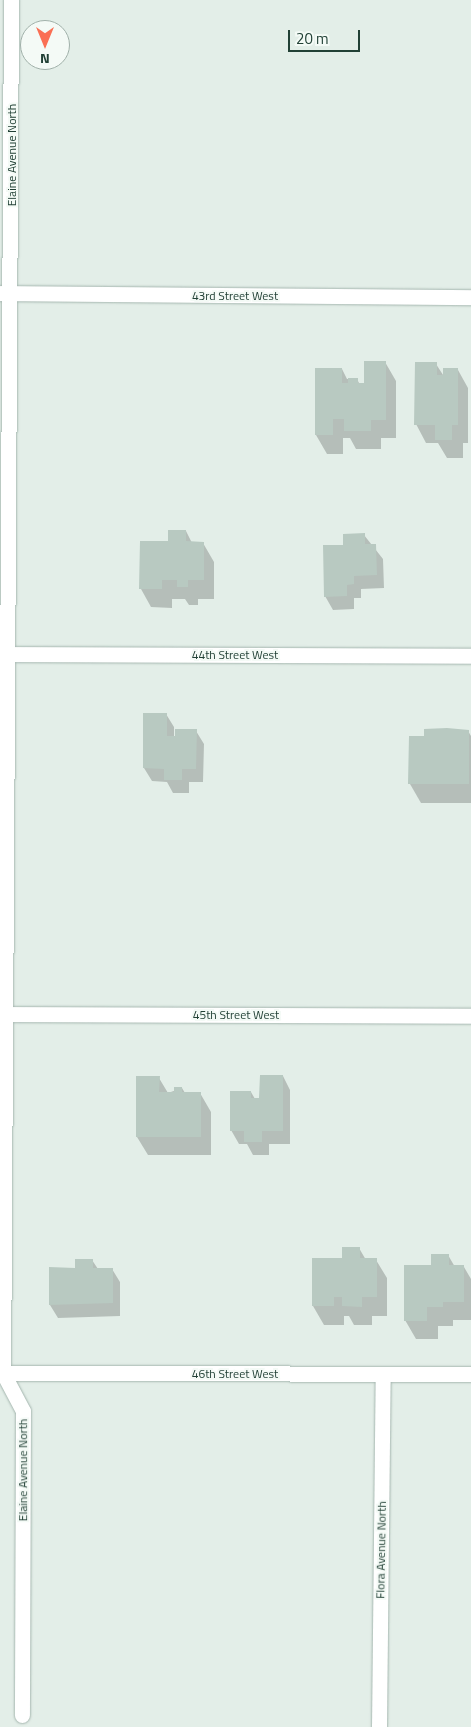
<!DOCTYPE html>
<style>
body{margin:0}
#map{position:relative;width:471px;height:1727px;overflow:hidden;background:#e3eee8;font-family:"Titillium Web",sans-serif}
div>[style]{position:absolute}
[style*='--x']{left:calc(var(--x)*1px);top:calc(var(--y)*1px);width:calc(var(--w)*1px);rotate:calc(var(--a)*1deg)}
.shadow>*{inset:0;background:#0003}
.building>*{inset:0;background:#b8c9c1}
.roads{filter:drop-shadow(0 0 1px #a5b6af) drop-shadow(0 0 1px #a5b6af)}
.minor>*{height:15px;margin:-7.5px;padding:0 7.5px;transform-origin:7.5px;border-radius:7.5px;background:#fff}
span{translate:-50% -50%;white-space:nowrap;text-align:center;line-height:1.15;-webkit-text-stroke:4px #f4faf6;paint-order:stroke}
.street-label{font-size:12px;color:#214035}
.north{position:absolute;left:20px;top:20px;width:50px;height:50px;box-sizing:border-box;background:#f4faf6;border:1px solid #a0b0a9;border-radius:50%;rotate:180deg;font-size:14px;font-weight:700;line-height:20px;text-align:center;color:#214035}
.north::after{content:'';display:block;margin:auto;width:18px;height:22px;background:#fa6f54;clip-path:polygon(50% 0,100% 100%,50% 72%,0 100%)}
.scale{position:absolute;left:288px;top:30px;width:72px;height:22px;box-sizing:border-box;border:2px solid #214035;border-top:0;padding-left:6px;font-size:15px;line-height:18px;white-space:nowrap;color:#214035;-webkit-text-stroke:4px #f4faf6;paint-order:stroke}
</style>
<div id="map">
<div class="shadow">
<i style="clip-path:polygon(385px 362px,396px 381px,396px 438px,381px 438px,381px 449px,356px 449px,350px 438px,343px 438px,343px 454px,327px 454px,316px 435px,342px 369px,347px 379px,357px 379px,360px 385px,365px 385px)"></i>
<i style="clip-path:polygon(436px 364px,445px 378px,458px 370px,468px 388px,468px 443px,463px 443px,463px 458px,447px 458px,438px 443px,426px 443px,416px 424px)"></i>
<i style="clip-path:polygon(186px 531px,192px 543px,203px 543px,214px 562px,214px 599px,198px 599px,198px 605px,189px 605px,185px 599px,172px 599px,172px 608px,151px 607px,141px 589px,170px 542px)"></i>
<i style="clip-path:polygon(364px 535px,383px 559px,384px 588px,361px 589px,361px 598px,354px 598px,354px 609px,333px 610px,325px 596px,344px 546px)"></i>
<i style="clip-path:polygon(166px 714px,174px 727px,174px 737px,196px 731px,204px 744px,203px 782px,189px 782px,189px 793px,173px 793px,167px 782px,152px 781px,144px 768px)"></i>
<i style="clip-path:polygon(468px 731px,471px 736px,471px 803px,421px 803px,410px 784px,410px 738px)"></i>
<i style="clip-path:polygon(283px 1076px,290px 1090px,290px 1144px,269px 1144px,269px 1155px,253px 1155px,247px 1144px,239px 1144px,231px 1130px,251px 1092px,255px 1099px,261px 1099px)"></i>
<i style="clip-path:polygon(159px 1078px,168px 1093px,182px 1088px,185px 1093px,200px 1093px,211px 1112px,211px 1155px,148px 1155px,137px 1137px)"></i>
<i style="clip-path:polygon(359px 1248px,366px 1260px,376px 1260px,387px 1278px,387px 1316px,372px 1316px,372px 1325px,354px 1325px,349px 1316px,344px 1316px,344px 1325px,324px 1325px,313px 1306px,343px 1260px)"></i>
<i style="clip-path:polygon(448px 1255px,455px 1267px,464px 1267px,471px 1279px,471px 1320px,453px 1320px,453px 1326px,438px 1326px,438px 1339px,416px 1339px,405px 1320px,432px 1267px)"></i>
<i style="clip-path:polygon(92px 1260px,98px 1269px,112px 1269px,120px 1282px,120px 1316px,58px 1318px,50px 1305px,50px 1269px,77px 1269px)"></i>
</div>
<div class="building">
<i style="clip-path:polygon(364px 361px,386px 361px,386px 420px,371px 420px,371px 431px,344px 431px,344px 419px,333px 419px,333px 435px,315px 435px,315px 368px,342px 368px,342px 383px,348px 383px,348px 378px,358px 378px,358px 383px,364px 383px)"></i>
<i style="clip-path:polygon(415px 362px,437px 362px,437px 375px,443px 375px,443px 368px,458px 368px,458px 425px,452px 425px,452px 440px,435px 440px,435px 425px,414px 425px)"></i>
<i style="clip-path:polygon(168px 530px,186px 530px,186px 541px,204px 542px,204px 580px,188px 580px,188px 587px,177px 587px,177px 580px,162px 580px,162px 589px,139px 589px,140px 541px,168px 541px)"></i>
<i style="clip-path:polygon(365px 533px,365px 544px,376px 544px,377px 575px,354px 576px,354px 584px,347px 585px,347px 596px,324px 597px,323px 545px,343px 545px,343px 534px)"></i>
<i style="clip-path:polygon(143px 713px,167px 713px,167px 736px,175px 736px,175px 729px,197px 729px,196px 769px,182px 769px,182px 780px,164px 780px,164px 769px,143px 768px)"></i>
<i style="clip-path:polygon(447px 728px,469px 730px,469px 784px,408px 784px,409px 736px,424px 736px,424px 729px)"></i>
<i style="clip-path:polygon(260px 1075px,283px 1075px,283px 1131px,262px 1131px,262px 1142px,244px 1142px,244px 1131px,230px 1131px,230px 1091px,251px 1091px,251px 1098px,259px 1098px)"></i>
<i style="clip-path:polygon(136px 1076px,160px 1076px,159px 1092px,174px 1092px,174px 1087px,182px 1087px,182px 1092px,201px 1092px,201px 1137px,136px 1137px)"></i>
<i style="clip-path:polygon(342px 1247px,360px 1247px,360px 1258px,377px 1258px,377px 1297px,362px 1297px,362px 1307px,342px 1306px,342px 1297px,334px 1297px,334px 1306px,312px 1306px,312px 1258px,342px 1258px)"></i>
<i style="clip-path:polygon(431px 1254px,449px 1254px,449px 1265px,464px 1265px,464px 1302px,443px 1302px,443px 1307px,427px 1307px,427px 1321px,404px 1321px,404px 1265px,431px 1265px)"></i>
<i style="clip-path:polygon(75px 1259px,93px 1259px,93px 1268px,113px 1268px,113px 1303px,49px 1305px,49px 1267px,75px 1268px)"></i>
</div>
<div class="roads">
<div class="minor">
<i style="--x:11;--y:0;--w:1373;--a:90.33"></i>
<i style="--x:3;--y:1373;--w:43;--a:62.2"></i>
<i style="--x:23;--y:1411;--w:304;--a:90.2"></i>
<i style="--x:0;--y:293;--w:471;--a:0.5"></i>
<i style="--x:0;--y:654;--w:471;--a:0.2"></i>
<i style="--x:0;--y:1014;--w:471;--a:0.2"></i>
<i style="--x:0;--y:1373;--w:471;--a:0.1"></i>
<i style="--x:379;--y:1727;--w:353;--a:-89.4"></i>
</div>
</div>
<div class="street-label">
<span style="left:12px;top:155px;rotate:-90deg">Elaine Avenue North</span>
<span style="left:235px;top:296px">43rd Street West</span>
<span style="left:235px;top:655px">44th Street West</span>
<span style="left:236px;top:1015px">45th Street West</span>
<span style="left:235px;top:1374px">46th Street West</span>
<span style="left:23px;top:1470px;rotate:-90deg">Elaine Avenue North</span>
<span style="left:381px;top:1550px;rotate:-89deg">Flora Avenue North</span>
</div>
<div class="north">N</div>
<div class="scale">20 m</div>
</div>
